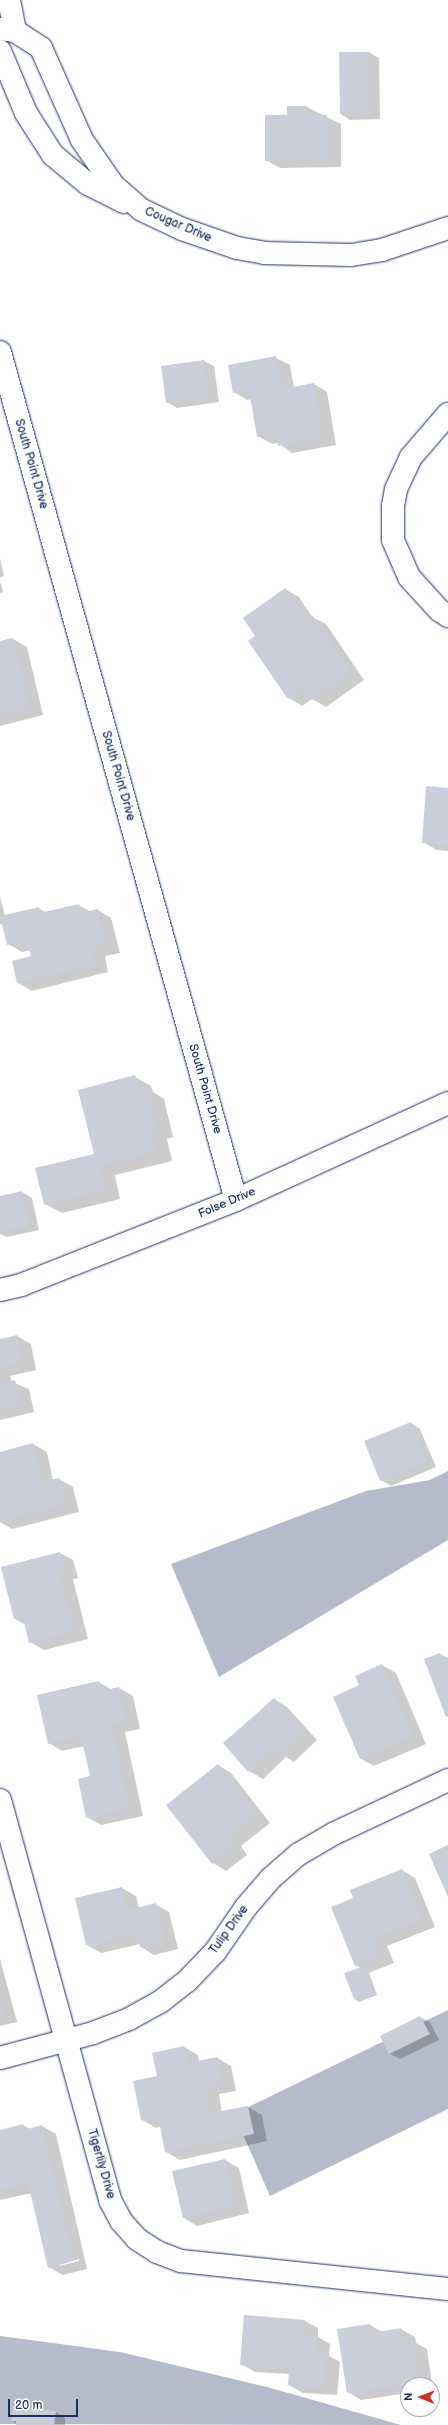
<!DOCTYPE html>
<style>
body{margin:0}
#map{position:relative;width:448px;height:2425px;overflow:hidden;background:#fff;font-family:"Balsamiq Sans",sans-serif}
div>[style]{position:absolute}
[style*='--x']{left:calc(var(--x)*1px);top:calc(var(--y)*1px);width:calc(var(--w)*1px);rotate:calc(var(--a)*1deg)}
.water>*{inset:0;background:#b5bbca}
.shadow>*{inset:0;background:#0003}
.building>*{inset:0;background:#caceda}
.roads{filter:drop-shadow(0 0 1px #1b2f5e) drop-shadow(0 0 1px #1b2f5e)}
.minor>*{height:22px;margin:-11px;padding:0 11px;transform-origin:11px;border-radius:11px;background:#fff}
span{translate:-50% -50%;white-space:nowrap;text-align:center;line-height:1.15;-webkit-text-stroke:3px #fff;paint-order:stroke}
.street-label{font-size:12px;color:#1b2f5e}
.north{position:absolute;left:400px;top:2377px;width:40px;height:40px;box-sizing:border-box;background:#fff;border:1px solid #a4acbf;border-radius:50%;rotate:271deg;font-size:11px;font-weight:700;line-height:16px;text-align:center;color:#1b2f5e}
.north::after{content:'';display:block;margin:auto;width:14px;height:18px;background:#c8321e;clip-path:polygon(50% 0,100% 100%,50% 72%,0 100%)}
.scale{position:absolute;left:8px;top:2399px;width:70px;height:18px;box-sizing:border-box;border:2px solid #1b2f5e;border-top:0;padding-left:5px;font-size:12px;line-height:14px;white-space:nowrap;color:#1b2f5e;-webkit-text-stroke:3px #fff;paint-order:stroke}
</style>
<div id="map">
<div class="water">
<i style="clip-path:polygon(448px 1471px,448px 1540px,219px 1677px,171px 1564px,366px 1491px,430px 1480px)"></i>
<i style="clip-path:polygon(448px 2010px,448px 2109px,270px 2196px,234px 2114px)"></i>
<i style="clip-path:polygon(0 2336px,120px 2352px,267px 2387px,401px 2425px,0 2424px)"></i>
</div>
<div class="shadow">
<i style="clip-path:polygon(370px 53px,379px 58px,380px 119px,350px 120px,341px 114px)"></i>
<i style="clip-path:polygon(288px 107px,307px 107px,341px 124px,341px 167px,280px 168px,266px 160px,288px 116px)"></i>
<i style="clip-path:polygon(276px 358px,290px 365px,294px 388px,314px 384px,327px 392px,336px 445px,292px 453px,278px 443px,272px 444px,258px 436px,252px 399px,247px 400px,234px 392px)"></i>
<i style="clip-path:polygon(204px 361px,214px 366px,219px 402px,177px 408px,167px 402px)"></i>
<i style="clip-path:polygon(0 558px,4px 576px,0 577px)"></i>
<i style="clip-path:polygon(0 581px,3px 592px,0 593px)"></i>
<i style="clip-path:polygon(285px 589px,299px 597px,312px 617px,326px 624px,364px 680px,326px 707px,312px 699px,302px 706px,289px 698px,256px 636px)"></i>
<i style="clip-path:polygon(13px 639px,27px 647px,43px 715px,0 726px,0 642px)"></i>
<i style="clip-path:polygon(448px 789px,448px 851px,437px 850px,423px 842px)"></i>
<i style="clip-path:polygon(0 897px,5px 916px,38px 908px,47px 913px,79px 905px,91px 912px,98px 910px,111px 918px,120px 953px,105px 956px,108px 972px,32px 991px,18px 983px,13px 961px,33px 957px,31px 950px,22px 952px,8px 944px,3px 924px,0 924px)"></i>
<i style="clip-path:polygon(135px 1077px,151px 1086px,153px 1092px,164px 1099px,173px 1137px,167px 1139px,172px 1161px,115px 1175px,120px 1199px,62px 1213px,45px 1204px,95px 1154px)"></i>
<i style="clip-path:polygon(22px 1192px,32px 1198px,39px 1230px,7px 1237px,0 1234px,0 1197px)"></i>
<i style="clip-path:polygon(17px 1336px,31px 1344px,36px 1370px,10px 1376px,12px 1382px,29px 1389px,34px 1412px,0 1420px,0 1340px)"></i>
<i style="clip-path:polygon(411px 1423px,420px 1429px,436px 1467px,391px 1486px,381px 1480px)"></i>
<i style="clip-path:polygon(33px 1444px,47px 1452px,53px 1481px,59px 1479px,73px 1487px,79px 1512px,12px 1529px,0 1522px,0 1453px)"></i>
<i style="clip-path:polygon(60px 1553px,73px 1560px,78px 1578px,73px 1579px,88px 1639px,44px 1650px,30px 1642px,26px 1625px,15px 1619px,2px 1568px)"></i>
<i style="clip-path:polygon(440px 1654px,448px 1658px,448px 1717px,447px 1716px)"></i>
<i style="clip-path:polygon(382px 1665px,396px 1673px,426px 1744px,374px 1766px,361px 1759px,360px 1686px)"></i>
<i style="clip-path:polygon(99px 1682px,112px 1690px,119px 1688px,133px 1696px,140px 1729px,125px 1732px,143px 1816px,101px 1825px,87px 1817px,91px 1777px,84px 1746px,62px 1751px,49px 1743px)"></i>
<i style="clip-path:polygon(274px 1699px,287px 1707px,317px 1740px,294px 1762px,286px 1757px,263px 1779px,249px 1771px)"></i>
<i style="clip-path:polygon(218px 1765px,231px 1773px,270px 1823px,241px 1846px,247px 1855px,226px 1871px,213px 1863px)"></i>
<i style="clip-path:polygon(402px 1870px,415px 1878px,435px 1927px,387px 1946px,394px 1963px,369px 1973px,377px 1995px,359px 2002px,354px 1999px,361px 1968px,355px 1965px,355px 1898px)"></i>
<i style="clip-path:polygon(122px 1888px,136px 1896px,139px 1908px,155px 1904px,169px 1912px,178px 1949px,154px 1955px,141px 1947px,140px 1944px,101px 1953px,87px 1945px,76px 1899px)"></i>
<i style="clip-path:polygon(0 1959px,17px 2022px,0 2026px)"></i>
<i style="clip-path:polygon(420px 2017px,430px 2022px,439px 2040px,400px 2059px,390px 2054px)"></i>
<i style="clip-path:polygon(184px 2047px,198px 2055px,199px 2062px,217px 2058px,231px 2066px,236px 2091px,219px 2094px,222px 2112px,248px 2107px,262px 2115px,267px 2141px,180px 2160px,166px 2152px,161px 2126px,156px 2128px,142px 2120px,158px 2077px)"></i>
<i style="clip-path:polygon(evenodd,23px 2125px,30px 2129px,42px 2126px,56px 2134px,87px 2269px,63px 2275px,49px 2267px,32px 2193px,0 2200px,0 2131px,23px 2125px,79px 2259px,79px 2261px,59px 2266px,59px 2264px,79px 2259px)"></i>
<i style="clip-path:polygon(225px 2160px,239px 2168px,249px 2213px,197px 2226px,184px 2218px)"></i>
<i style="clip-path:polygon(305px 2321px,318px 2328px,318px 2337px,330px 2344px,329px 2356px,340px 2362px,337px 2395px,303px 2393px,289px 2385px,290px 2374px,255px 2372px,241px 2364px)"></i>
<i style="clip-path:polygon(370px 2325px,382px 2332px,401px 2329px,415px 2337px,416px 2343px,427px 2349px,433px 2390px,432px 2385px,408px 2385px,408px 2393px,361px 2400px,348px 2392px)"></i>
<i style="clip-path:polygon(56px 2412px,65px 2418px,65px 2425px,17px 2425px,12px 2420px)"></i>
</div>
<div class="building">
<i style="clip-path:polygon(339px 52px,370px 52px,370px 114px,340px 114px)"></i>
<i style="clip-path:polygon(287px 106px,307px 106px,307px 115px,327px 115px,328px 160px,265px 161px,265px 115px,287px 115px)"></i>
<i style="clip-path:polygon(276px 356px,282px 389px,314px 383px,323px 437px,278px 446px,276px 434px,257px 437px,249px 390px,233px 393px,228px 365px)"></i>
<i style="clip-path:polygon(204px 360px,209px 397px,166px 403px,161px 366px)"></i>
<i style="clip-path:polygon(285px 588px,306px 619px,312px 615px,351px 672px,312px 700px,303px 688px,288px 699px,248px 641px,255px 636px,243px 618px)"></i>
<i style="clip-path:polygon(13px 638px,30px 708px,0 715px,0 641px)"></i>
<i style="clip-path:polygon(426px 786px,448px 788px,448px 845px,422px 843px)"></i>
<i style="clip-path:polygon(79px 904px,81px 913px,98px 909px,106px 945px,92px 949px,95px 965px,17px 983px,12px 961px,31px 956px,27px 940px,7px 945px,0 916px,39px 907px,40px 913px)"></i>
<i style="clip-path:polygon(135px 1075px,139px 1091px,148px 1089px,157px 1128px,151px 1130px,156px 1152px,99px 1166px,104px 1190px,44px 1205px,35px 1168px,94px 1154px,78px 1090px)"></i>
<i style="clip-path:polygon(22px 1191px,30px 1225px,0 1232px,0 1196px)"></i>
<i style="clip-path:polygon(17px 1335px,23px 1363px,0 1368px,0 1339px)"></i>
<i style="clip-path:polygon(15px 1380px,21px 1405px,0 1409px,0 1384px)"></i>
<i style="clip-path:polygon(411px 1422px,427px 1462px,380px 1481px,364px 1441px)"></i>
<i style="clip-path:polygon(33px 1443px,42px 1482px,59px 1478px,66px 1504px,0 1521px,0 1452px)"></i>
<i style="clip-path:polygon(60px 1552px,65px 1570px,59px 1572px,75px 1631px,29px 1643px,23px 1617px,14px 1619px,1px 1567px)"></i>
<i style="clip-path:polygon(440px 1653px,442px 1660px,448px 1658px,448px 1716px,446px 1717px,424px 1659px)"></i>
<i style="clip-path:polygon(382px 1664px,413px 1736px,360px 1759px,333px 1697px,359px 1685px,355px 1676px)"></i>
<i style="clip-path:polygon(99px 1681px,101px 1691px,119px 1687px,127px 1721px,111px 1724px,130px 1808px,86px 1818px,78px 1779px,90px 1776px,81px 1736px,48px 1744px,37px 1695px)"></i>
<i style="clip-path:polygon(274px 1698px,304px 1732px,279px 1755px,274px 1749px,248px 1772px,223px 1743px)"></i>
<i style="clip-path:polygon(218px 1764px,257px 1815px,228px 1838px,234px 1847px,212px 1864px,166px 1805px)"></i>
<i style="clip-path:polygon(448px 1845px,448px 1897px,429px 1854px)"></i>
<i style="clip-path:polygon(402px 1869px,422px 1919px,374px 1938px,381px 1955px,355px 1966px,331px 1907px,353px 1898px,350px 1890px)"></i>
<i style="clip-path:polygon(122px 1887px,128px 1910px,156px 1903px,165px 1942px,140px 1947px,136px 1934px,86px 1945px,75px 1898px)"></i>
<i style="clip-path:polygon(364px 1966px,373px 1993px,354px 1999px,344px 1973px)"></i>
<i style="clip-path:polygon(0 2000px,4px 2014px,0 2015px)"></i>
<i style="clip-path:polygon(420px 2016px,430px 2034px,389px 2054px,380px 2036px)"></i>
<i style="clip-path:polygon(184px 2046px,188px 2063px,217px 2057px,222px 2083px,205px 2087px,211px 2113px,248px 2106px,254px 2134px,165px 2152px,158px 2117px,141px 2120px,133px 2081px,157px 2076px,152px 2053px)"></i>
<i style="clip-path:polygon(23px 2124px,25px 2130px,42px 2125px,74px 2261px,48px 2268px,28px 2183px,0 2190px,0 2130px)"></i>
<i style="clip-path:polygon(225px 2159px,236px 2206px,183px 2218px,172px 2171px)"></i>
<i style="clip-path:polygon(244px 2315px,305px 2320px,304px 2334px,317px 2335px,316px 2352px,326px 2353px,324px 2388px,288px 2385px,289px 2368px,240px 2365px)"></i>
<i style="clip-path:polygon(370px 2324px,371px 2333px,401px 2328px,403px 2342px,414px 2340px,419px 2382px,347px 2393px,337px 2329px)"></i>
<i style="clip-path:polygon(13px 2406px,56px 2411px,54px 2425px,16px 2425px,16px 2421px,11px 2421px)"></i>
</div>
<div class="roads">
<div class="minor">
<i style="--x:9;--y:0;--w:32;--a:79"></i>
<i style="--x:0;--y:29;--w:15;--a:8"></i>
<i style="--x:15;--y:31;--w:31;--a:33"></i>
<i style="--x:41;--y:48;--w:101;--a:66"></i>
<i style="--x:82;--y:140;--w:55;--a:55.4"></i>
<i style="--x:113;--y:185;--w:38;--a:41"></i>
<i style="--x:142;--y:210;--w:44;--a:25.4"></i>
<i style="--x:182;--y:229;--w:58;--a:19.1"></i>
<i style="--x:237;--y:248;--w:27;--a:10"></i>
<i style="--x:264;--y:253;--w:87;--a:1.3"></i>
<i style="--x:351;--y:255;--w:31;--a:-9"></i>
<i style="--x:382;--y:250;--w:70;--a:-18.4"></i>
<i style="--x:0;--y:51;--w:67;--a:67.2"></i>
<i style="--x:26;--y:113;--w:50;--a:57.3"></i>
<i style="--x:53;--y:155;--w:45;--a:39.6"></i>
<i style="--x:88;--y:184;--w:40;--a:26.6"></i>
<i style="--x:0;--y:352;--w:880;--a:74.45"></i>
<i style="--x:448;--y:414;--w:57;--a:130.7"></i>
<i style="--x:411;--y:457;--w:35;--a:115"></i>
<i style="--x:396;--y:489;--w:17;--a:100"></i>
<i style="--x:393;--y:506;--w:34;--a:90"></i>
<i style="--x:393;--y:540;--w:40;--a:66.6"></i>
<i style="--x:409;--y:577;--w:45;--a:47.7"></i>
<i style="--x:439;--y:610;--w:11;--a:34"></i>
<i style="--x:0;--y:1290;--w:22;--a:-13"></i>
<i style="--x:21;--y:1285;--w:231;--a:-21.6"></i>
<i style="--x:236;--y:1200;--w:233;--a:-24.6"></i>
<i style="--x:0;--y:1800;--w:415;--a:74.6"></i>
<i style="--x:110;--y:2200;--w:24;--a:62"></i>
<i style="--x:121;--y:2221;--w:24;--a:48"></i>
<i style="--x:137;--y:2239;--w:24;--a:33"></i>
<i style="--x:157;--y:2252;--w:26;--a:21"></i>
<i style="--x:181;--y:2261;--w:268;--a:6"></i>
<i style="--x:0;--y:2058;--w:96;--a:-15"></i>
<i style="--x:93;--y:2033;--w:39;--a:-21"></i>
<i style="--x:129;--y:2019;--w:35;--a:-29"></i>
<i style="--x:160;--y:2002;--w:34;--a:-38"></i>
<i style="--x:187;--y:1981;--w:40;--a:-46"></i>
<i style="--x:215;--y:1952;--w:55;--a:-55.4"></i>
<i style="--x:246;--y:1907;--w:37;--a:-49"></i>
<i style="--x:270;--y:1879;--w:38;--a:-41"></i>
<i style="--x:299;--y:1854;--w:42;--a:-30.3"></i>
<i style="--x:335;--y:1833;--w:125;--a:-25.1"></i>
</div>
</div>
<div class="street-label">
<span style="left:178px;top:225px;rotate:23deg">Cougar Drive</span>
<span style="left:31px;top:464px;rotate:74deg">South Point Drive</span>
<span style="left:118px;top:776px;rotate:74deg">South Point Drive</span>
<span style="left:205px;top:1089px;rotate:74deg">South Point Drive</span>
<span style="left:227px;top:1203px;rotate:-23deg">Folse Drive</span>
<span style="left:229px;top:1930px;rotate:-54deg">Tulip Drive</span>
<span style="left:101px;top:2164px;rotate:74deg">Tigerlily Drive</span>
</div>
<div class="north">N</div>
<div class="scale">20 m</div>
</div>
